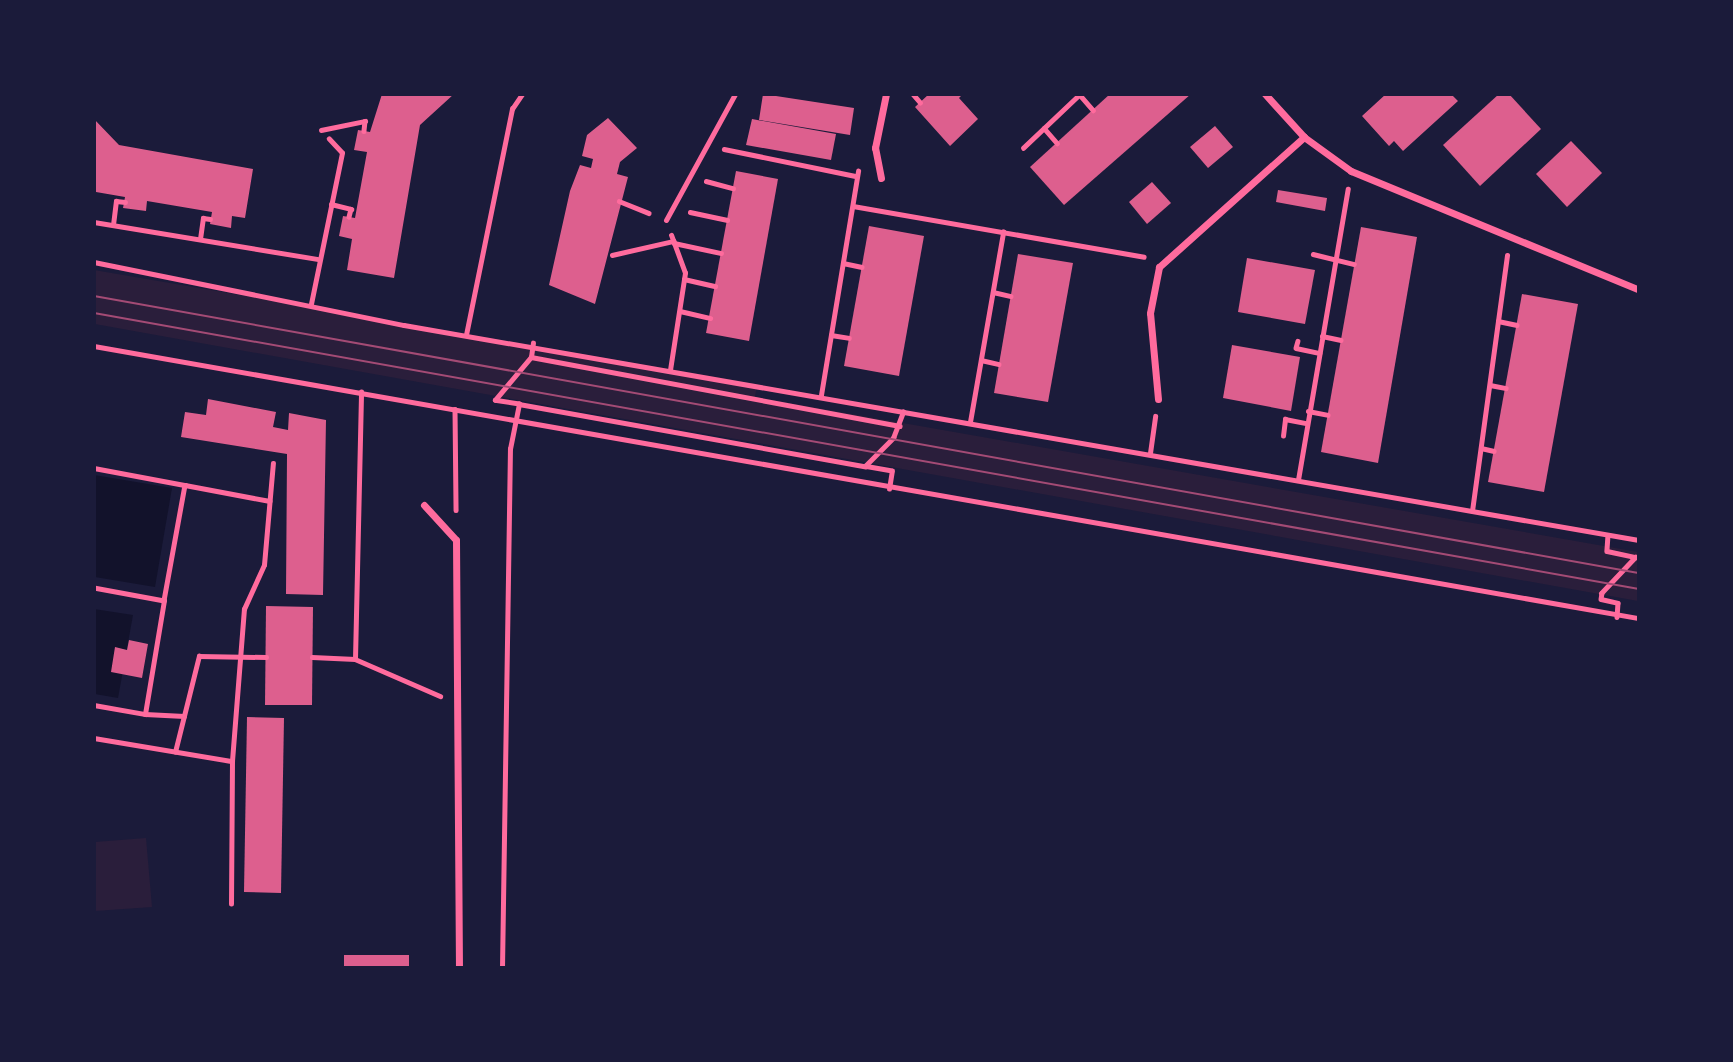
<!DOCTYPE html>
<style>
body{margin:0}
#map{position:relative;width:1733px;height:1062px;overflow:hidden;background:#1b1b3a;font-family:"Varela Round",sans-serif}
div>[style]{position:absolute}
[style*='--x']{left:calc(var(--x)*1px);top:calc(var(--y)*1px);width:calc(var(--w)*1px);rotate:calc(var(--a)*1deg)}
.green>*{inset:0;background:#2a1e3b}
.water>*{inset:0;background:#12122b}
.building>*{inset:0;background:#dd5f8e}
.path>*{height:4.5px;margin:-2.25px;padding:0 2.25px;transform-origin:2.25px;border-radius:2.25px;background:#ff6b9d}
.service>*{height:5px;margin:-2.5px;padding:0 2.5px;transform-origin:2.5px;border-radius:2.5px;background:#ff6b9d}
.minor>*{height:7px;margin:-3.5px;padding:0 3.5px;transform-origin:3.5px;border-radius:3.5px;background:#ff6b9d}
.tram>*{height:2px;margin:-1px;padding:0 1px;transform-origin:1px;border-radius:1px;background:#a44b75}
span{translate:-50% -50%;white-space:nowrap;text-align:center;line-height:1.15;-webkit-text-stroke:7px #1b1b3a;paint-order:stroke}
.frame{position:absolute;inset:0;border:96px solid #1b1b3a;pointer-events:none}
</style>
<div id="map">
<div class="green">
<i style="clip-path:polygon(94px 270px,757px 384px,755px 397px,1638px 552px,1638px 601px,95px 324px)"></i>
<i style="clip-path:polygon(146px 838px,152px 907px,95px 911px,95px 842px)"></i>
</div>
<div class="water">
<i style="clip-path:polygon(94px 475px,172px 488px,155px 587px,95px 577px)"></i>
<i style="clip-path:polygon(94px 609px,133px 615px,118px 698px,95px 694px)"></i>
</div>
<div class="building">
<i style="clip-path:polygon(382px 94px,454px 94px,420px 125px,394px 278px,347px 270px,352px 239px,339px 236px,343px 216px,355px 218px,367px 152px,354px 150px,358px 130px,370px 132px)"></i>
<i style="clip-path:polygon(763px 94px,854px 108px,850px 135px,759px 120px)"></i>
<i style="clip-path:polygon(929px 94px,963px 94px,959px 98px,978px 119px,950px 146px,915px 107px)"></i>
<i style="clip-path:polygon(1110px 94px,1191px 94px,1064px 205px,1030px 167px)"></i>
<i style="clip-path:polygon(1386px 94px,1451px 94px,1458px 101px,1403px 151px,1394px 141px,1389px 146px,1362px 116px)"></i>
<i style="clip-path:polygon(1499px 94px,1509px 94px,1541px 129px,1480px 186px,1443px 145px)"></i>
<i style="clip-path:polygon(608px 118px,637px 148px,620px 162px,617px 174px,628px 177px,595px 304px,549px 285px,570px 191px,580px 165px,591px 168px,593px 159px,582px 156px,587px 135px)"></i>
<i style="clip-path:polygon(94px 119px,119px 145px,253px 169px,245px 218px,232px 216px,231px 228px,210px 224px,212px 212px,147px 201px,146px 211px,123px 208px,125px 197px,96px 192px)"></i>
<i style="clip-path:polygon(752px 119px,836px 134px,831px 160px,746px 145px)"></i>
<i style="clip-path:polygon(1215px 126px,1233px 147px,1208px 168px,1190px 147px)"></i>
<i style="clip-path:polygon(1571px 141px,1602px 173px,1567px 207px,1536px 174px)"></i>
<i style="clip-path:polygon(736px 171px,778px 179px,749px 341px,706px 333px)"></i>
<i style="clip-path:polygon(1152px 182px,1171px 203px,1147px 224px,1129px 202px)"></i>
<i style="clip-path:polygon(1278px 190px,1327px 198px,1325px 211px,1276px 202px)"></i>
<i style="clip-path:polygon(869px 226px,924px 236px,899px 376px,844px 366px)"></i>
<i style="clip-path:polygon(1361px 227px,1417px 237px,1378px 463px,1321px 452px)"></i>
<i style="clip-path:polygon(1018px 254px,1073px 263px,1048px 402px,994px 393px)"></i>
<i style="clip-path:polygon(1247px 258px,1315px 270px,1305px 324px,1238px 312px)"></i>
<i style="clip-path:polygon(1522px 294px,1578px 304px,1544px 492px,1488px 482px)"></i>
<i style="clip-path:polygon(1232px 345px,1300px 357px,1291px 411px,1223px 398px)"></i>
<i style="clip-path:polygon(208px 399px,276px 412px,273px 427px,288px 430px,289px 413px,326px 420px,323px 595px,286px 594px,287px 454px,181px 437px,185px 412px,206px 415px)"></i>
<i style="clip-path:polygon(266px 606px,313px 607px,312px 705px,265px 705px)"></i>
<i style="clip-path:polygon(129px 640px,148px 644px,142px 678px,111px 672px,115px 647px,127px 650px)"></i>
<i style="clip-path:polygon(247px 717px,284px 718px,281px 893px,244px 892px)"></i>
<i style="clip-path:polygon(344px 955px,409px 955px,409px 967px,344px 967px)"></i>
</div>
<div class="path">
<i style="--x:913;--y:94;--w:11;--a:49"></i>
<i style="--x:1080;--y:95;--w:20;--a:49"></i>
<i style="--x:1044;--y:128;--w:20;--a:49"></i>
<i style="--x:321;--y:130;--w:45;--a:-11.6"></i>
<i style="--x:365;--y:121;--w:10;--a:96"></i>
<i style="--x:1023;--y:148;--w:79;--a:-43.5"></i>
<i style="--x:724;--y:149;--w:135;--a:11.6"></i>
<i style="--x:706;--y:181;--w:28;--a:15"></i>
<i style="--x:619;--y:201;--w:32;--a:22"></i>
<i style="--x:331;--y:204;--w:21;--a:14"></i>
<i style="--x:351;--y:209;--w:8;--a:104"></i>
<i style="--x:853;--y:206;--w:295;--a:9.9"></i>
<i style="--x:690;--y:212;--w:38;--a:12"></i>
<i style="--x:94;--y:222;--w:227;--a:9.4"></i>
<i style="--x:113;--y:225;--w:24;--a:-83"></i>
<i style="--x:116;--y:201;--w:9;--a:6"></i>
<i style="--x:200;--y:239;--w:21;--a:-82"></i>
<i style="--x:203;--y:218;--w:7;--a:8"></i>
<i style="--x:674;--y:243;--w:48;--a:12"></i>
<i style="--x:1313;--y:254;--w:42;--a:13.7"></i>
<i style="--x:612;--y:255;--w:63;--a:-12.9"></i>
<i style="--x:94;--y:262;--w:316;--a:11.5"></i>
<i style="--x:404;--y:325;--w:1253;--a:9.88"></i>
<i style="--x:843;--y:263;--w:19;--a:12"></i>
<i style="--x:684;--y:279;--w:32;--a:13"></i>
<i style="--x:993;--y:292;--w:18;--a:13"></i>
<i style="--x:311;--y:304;--w:154;--a:-78.4"></i>
<i style="--x:342;--y:153;--w:19;--a:-133"></i>
<i style="--x:680;--y:311;--w:31;--a:13"></i>
<i style="--x:1498;--y:321;--w:19;--a:12"></i>
<i style="--x:466;--y:335;--w:231;--a:-78.5"></i>
<i style="--x:512;--y:109;--w:18;--a:-56"></i>
<i style="--x:831;--y:335;--w:18;--a:9"></i>
<i style="--x:1322;--y:336;--w:19;--a:12"></i>
<i style="--x:1298;--y:341;--w:7;--a:106"></i>
<i style="--x:1296;--y:348;--w:24;--a:12"></i>
<i style="--x:94;--y:346;--w:1568;--a:9.99"></i>
<i style="--x:531;--y:357;--w:375;--a:10.6"></i>
<i style="--x:981;--y:360;--w:18;--a:13"></i>
<i style="--x:670;--y:370;--w:98;--a:-81.2"></i>
<i style="--x:685;--y:273;--w:40;--a:-110.2"></i>
<i style="--x:1490;--y:385;--w:16;--a:11"></i>
<i style="--x:821;--y:395;--w:227;--a:-80.6"></i>
<i style="--x:519;--y:404;--w:352;--a:10.2"></i>
<i style="--x:455;--y:409;--w:101;--a:89.4"></i>
<i style="--x:1308;--y:411;--w:20;--a:11"></i>
<i style="--x:970;--y:422;--w:193;--a:-80.1"></i>
<i style="--x:1283;--y:436;--w:17;--a:-83"></i>
<i style="--x:1285;--y:419;--w:21;--a:11"></i>
<i style="--x:1481;--y:448;--w:13;--a:13"></i>
<i style="--x:1150;--y:453;--w:37;--a:-82"></i>
<i style="--x:94;--y:468;--w:93;--a:10.6"></i>
<i style="--x:185;--y:485;--w:118;--a:100.3"></i>
<i style="--x:164;--y:601;--w:71;--a:-169.5"></i>
<i style="--x:1298;--y:480;--w:295;--a:-80.3"></i>
<i style="--x:185;--y:485;--w:86;--a:10.7"></i>
<i style="--x:889;--y:489;--w:18;--a:-81"></i>
<i style="--x:892;--y:471;--w:27;--a:-170"></i>
<i style="--x:865;--y:466;--w:40;--a:-45"></i>
<i style="--x:893;--y:438;--w:28;--a:-69"></i>
<i style="--x:1472;--y:511;--w:258;--a:-82.2"></i>
<i style="--x:1608;--y:535;--w:16;--a:94"></i>
<i style="--x:1607;--y:551;--w:30;--a:12"></i>
<i style="--x:1636;--y:557;--w:50;--a:133.4"></i>
<i style="--x:1602;--y:593;--w:6;--a:99"></i>
<i style="--x:1601;--y:599;--w:17;--a:13"></i>
<i style="--x:1618;--y:603;--w:14;--a:94"></i>
<i style="--x:312;--y:657;--w:43;--a:2.7"></i>
<i style="--x:355;--y:659;--w:93;--a:23.5"></i>
<i style="--x:355;--y:659;--w:267;--a:-88.7"></i>
<i style="--x:94;--y:705;--w:52;--a:10"></i>
<i style="--x:145;--y:714;--w:115;--a:-80.5"></i>
<i style="--x:145;--y:714;--w:39;--a:3"></i>
<i style="--x:94;--y:738;--w:140;--a:9.5"></i>
<i style="--x:175;--y:752;--w:99;--a:-76"></i>
<i style="--x:199;--y:656;--w:67;--a:0.9"></i>
<i style="--x:231;--y:904;--w:143;--a:-89.6"></i>
<i style="--x:232;--y:761;--w:152;--a:-85.5"></i>
<i style="--x:244;--y:609;--w:48;--a:-65.6"></i>
<i style="--x:264;--y:565;--w:102;--a:-85"></i>
<i style="--x:502;--y:968;--w:519;--a:-89.12"></i>
<i style="--x:510;--y:449;--w:46;--a:-78.7"></i>
<i style="--x:519;--y:404;--w:24;--a:-171"></i>
<i style="--x:495;--y:400;--w:56;--a:-50.1"></i>
<i style="--x:531;--y:357;--w:14;--a:-82"></i>
</div>
<div class="service">
<i style="--x:666;--y:220;--w:144;--a:-61.3"></i>
</div>
<div class="minor">
<i style="--x:1265;--y:94;--w:58;--a:47.8"></i>
<i style="--x:1304;--y:137;--w:58;--a:35.9"></i>
<i style="--x:1351;--y:171;--w:310;--a:22.4"></i>
<i style="--x:881;--y:178;--w:31;--a:-101"></i>
<i style="--x:875;--y:148;--w:55;--a:-78.5"></i>
<i style="--x:1158;--y:399;--w:86;--a:-95.3"></i>
<i style="--x:1150;--y:313;--w:47;--a:-78.9"></i>
<i style="--x:1159;--y:267;--w:195;--a:-41.9"></i>
<i style="--x:424;--y:505;--w:47;--a:47.6"></i>
<i style="--x:456;--y:540;--w:428;--a:89.6"></i>
</div>
<div class="tram">
<i style="--x:94;--y:296;--w:1569;--a:10.17"></i>
<i style="--x:94;--y:313;--w:1568;--a:10.13"></i>
</div>
<div class="frame"></div>
</div>
